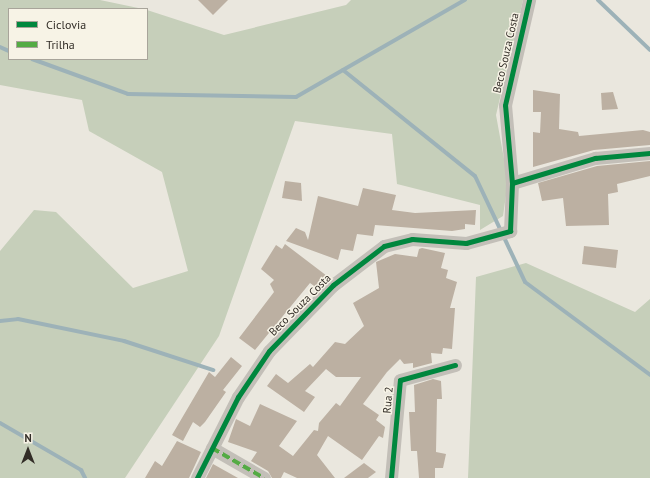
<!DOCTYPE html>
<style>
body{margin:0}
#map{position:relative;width:650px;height:478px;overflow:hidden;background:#eae7de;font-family:"PT Sans",sans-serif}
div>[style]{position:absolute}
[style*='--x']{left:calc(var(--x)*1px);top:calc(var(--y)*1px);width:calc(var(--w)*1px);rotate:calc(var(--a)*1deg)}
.green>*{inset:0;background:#c6cfba}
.stream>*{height:4px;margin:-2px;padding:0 2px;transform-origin:2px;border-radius:2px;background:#9db2b8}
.building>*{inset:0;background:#bcb0a2}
.street>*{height:13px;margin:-6.5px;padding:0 6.5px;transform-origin:6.5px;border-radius:6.5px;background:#c3bfb8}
.quiet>*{height:4px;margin-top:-2px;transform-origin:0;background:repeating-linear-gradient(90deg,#54ab44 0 8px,transparent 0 12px)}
.cycleway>*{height:5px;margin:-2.5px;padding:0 2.5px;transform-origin:2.5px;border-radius:2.5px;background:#00873e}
span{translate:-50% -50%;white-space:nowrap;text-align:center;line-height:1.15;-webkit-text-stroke:3px #f7f3e6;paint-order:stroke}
.street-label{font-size:11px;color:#322d27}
.legend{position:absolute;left:8px;top:8px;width:140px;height:52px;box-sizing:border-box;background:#f7f3e6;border:1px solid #a8a49a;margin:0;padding:5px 7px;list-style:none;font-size:12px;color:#322d27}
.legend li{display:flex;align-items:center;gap:8px;height:20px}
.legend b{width:20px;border:1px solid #a8a49a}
.north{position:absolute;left:8px;top:430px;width:40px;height:40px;-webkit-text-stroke:3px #f7f3e6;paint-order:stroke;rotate:0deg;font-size:11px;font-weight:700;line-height:16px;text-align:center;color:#322d27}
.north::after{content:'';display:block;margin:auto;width:14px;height:18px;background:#322d27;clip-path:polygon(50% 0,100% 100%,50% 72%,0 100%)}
</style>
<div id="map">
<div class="green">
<i style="clip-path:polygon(0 0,100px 0,143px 9px,9px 9px,9px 59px,147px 59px,147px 10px,224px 35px,346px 5px,351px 0,523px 0,496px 115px,508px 181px,503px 216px,480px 230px,480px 205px,397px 184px,392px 134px,295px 121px,219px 336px,125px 478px,0 478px,0 251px,34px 210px,56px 212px,133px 288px,188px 271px,162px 172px,89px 131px,82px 100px,0 85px)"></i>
<i style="clip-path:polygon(526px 263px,635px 312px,650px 299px,650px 478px,468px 478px,476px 277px)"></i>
</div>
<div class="stream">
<i style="--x:598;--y:0;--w:72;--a:43.9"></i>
<i style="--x:0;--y:47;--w:10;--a:24"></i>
<i style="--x:32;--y:59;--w:102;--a:20"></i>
<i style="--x:128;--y:94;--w:168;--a:1"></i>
<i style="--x:296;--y:97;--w:195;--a:-29.9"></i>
<i style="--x:343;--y:70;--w:169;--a:38.8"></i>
<i style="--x:475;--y:176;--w:117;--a:64.7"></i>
<i style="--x:525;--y:282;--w:156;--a:36.6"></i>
<i style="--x:0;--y:321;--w:18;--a:-6"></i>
<i style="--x:18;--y:319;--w:108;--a:11.7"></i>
<i style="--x:124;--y:341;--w:94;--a:18"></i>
<i style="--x:0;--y:423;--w:94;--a:30.1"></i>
<i style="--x:81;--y:470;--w:9;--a:63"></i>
</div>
<div class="building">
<i style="clip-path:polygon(198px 0,228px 0,213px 15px)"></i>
<i style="clip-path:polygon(533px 90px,560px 94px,559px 129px,578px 132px,579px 136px,643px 130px,650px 132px,650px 145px,594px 150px,533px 167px,533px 132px,540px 133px,541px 112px,533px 112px)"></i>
<i style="clip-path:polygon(613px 92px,618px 109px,602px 110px,601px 93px)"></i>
<i style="clip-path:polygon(650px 161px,650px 176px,617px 184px,618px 192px,608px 194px,609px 225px,566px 226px,563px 198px,542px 201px,538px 183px,597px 166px)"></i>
<i style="clip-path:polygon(285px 181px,301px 183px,302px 201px,282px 198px)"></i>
<i style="clip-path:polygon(363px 188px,396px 195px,392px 210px,415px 213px,476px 210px,475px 225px,465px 224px,465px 229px,452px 231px,375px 225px,373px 236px,357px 234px,353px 251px,341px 249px,338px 260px,286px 241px,296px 228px,305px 232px,308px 240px,318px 196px,358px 206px)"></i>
<i style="clip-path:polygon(285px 244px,327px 276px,317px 288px,310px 283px,255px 350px,239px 338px,274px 292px,270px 284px,274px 280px,261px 269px,276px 245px,282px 249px)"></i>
<i style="clip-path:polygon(584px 246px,618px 250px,616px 268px,582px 264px)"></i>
<i style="clip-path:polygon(422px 248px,445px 253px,441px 268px,448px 270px,446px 278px,457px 282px,450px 308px,455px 308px,452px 349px,443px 348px,442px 354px,431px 353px,432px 363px,413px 368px,413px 363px,404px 364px,400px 359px,387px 372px,363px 404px,379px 415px,376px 420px,385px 427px,383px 438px,379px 436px,362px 460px,328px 436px,317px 455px,335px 478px,297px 478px,284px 472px,281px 478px,272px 478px,268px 471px,251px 461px,257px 452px,228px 442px,236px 419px,250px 426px,260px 404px,297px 421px,279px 446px,293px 456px,314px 430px,318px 431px,319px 423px,336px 403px,340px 406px,361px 377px,336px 377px,326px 369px,305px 391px,315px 397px,304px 412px,267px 386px,276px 374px,288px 383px,310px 364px,313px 367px,335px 342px,345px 344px,364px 326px,353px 303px,379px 288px,376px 262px,395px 254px,417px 257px,419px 249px)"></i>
<i style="clip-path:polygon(231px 357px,242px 366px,223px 390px,226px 392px,205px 422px,200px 427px,193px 422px,183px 441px,172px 435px,209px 372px,215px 377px)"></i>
<i style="clip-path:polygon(433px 379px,441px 381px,442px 399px,437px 399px,436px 452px,446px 454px,443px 468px,435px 468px,435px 478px,419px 478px,417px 451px,411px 451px,409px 412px,415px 412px,414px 385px)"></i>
<i style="clip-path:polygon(177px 441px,201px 452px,189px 478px,145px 478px,155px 461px,162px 466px)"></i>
<i style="clip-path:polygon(364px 463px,376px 472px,368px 478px,344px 478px)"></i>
<i style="clip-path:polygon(213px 464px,238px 478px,206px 478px)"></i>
</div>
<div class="street">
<i style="--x:512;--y:183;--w:87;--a:-16.8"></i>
<i style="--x:595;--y:158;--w:55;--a:-5.2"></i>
<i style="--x:212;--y:448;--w:60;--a:30"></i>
<i style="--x:197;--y:478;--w:91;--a:-63.2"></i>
<i style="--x:238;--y:397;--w:55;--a:-56"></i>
<i style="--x:269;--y:351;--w:92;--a:-45.9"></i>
<i style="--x:333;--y:285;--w:64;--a:-37.4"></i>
<i style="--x:384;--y:246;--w:29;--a:-14"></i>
<i style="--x:412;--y:239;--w:54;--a:4.2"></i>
<i style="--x:466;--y:243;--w:46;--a:-15.3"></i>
<i style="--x:510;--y:231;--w:48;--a:-87.6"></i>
<i style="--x:512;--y:183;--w:78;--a:-95.1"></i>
<i style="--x:505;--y:105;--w:108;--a:-77.1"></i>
<i style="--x:391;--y:478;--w:98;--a:-84.8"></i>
<i style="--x:400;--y:380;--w:57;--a:-15.3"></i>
</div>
<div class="quiet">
<i style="--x:212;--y:448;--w:60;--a:30"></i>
</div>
<div class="cycleway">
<i style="--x:512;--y:183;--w:87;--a:-16.8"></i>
<i style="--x:595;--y:158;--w:55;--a:-5.2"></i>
<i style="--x:197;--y:478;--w:91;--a:-63.2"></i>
<i style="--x:238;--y:397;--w:55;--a:-56"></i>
<i style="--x:269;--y:351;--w:92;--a:-45.9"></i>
<i style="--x:333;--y:285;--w:64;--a:-37.4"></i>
<i style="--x:384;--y:246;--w:29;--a:-14"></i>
<i style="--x:412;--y:239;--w:54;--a:4.2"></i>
<i style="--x:466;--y:243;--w:46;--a:-15.3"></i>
<i style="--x:510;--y:231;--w:48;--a:-87.6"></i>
<i style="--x:512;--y:183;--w:78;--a:-95.1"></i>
<i style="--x:505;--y:105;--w:108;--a:-77.1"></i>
<i style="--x:391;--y:478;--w:98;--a:-84.8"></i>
<i style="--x:400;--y:380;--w:57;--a:-15.3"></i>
</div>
<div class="street-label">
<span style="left:506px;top:53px;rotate:-77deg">Beco Souza Costa</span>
<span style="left:300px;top:305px;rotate:-45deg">Beco Souza Costa</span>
<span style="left:388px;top:400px;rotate:-85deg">Rua 2</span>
</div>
<ul class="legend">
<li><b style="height:5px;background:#00873e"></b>Ciclovia</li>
<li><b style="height:5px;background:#54ab44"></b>Trilha</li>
</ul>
<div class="north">N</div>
</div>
